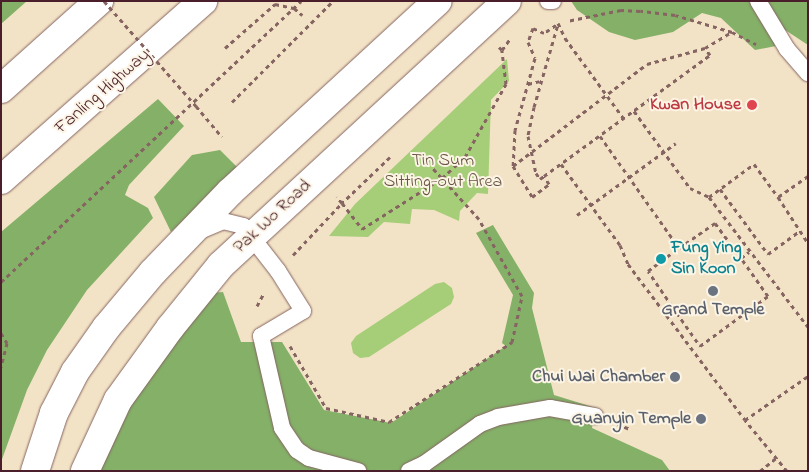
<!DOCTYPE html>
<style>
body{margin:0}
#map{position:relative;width:809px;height:472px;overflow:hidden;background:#f3e3c6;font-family:"Indie Flower",sans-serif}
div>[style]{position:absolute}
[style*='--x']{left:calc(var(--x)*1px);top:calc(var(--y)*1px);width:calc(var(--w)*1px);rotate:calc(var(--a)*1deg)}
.green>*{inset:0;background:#a6cd78}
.forest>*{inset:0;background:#84b068}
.path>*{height:3px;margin-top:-1.5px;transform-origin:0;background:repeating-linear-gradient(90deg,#856461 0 4px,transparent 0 8px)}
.roads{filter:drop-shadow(0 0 1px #856461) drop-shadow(0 0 1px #856461)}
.service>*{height:16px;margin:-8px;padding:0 8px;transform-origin:8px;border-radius:8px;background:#fff}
.secondary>*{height:28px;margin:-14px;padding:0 14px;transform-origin:14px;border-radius:14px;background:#fff}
.motorway>*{height:28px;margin:-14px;padding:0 14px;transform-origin:14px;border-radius:14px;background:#fff}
.path-bridge>*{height:3px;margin-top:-1.5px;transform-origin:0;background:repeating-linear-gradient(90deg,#856461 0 4px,transparent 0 8px)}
.dots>*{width:14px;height:14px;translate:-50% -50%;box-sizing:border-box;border:2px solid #fcf5e5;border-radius:50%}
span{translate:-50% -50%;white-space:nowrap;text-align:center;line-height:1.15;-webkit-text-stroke:4px #fcf5e5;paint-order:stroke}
.street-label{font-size:18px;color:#4a1f2b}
.health-label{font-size:18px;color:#be3a42;font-weight:700}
.right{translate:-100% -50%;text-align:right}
.park-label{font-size:18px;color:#665342}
.culture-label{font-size:18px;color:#0d838f;font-weight:700}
.left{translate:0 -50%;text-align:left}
.worship-label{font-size:18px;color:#5b616d;font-weight:700}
.frame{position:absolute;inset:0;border:2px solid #4a1f2b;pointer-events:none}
</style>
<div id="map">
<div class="green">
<i style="clip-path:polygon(507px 59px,509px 81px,491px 100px,488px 194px,477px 193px,460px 211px,459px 221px,434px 210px,412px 209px,410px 224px,384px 222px,368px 237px,329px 236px,355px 204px)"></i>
<i style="clip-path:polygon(444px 282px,452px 288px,454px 297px,451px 304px,369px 357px,360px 358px,353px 353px,351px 343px,356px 336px,435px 284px)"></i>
</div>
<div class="forest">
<i style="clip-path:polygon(1px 1px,27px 1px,1px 24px)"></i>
<i style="clip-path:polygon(571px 1px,808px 1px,808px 45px,770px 20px,781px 45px,755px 50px,721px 18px,702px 13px,673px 32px,635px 40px,609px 32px,577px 10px)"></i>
<i style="clip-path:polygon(158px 99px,184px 126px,129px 185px,125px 195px,148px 208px,153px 218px,87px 290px,47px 350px,27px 390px,1px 462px,1px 232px)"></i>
<i style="clip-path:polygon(220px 150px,238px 168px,171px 232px,154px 197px,192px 155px)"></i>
<i style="clip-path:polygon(493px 225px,534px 293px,532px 308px,554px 395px,596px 408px,592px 428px,662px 460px,670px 471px,97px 471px,112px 429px,198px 294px,223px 292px,241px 342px,282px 342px,324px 410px,391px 423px,506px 346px,502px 343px,513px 295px,476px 233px)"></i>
</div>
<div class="path">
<i style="--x:558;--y:23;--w:17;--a:65"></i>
<i style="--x:565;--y:38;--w:100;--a:53.9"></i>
<i style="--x:556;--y:25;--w:14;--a:146"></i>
<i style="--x:544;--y:33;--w:12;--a:-156"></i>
<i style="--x:533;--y:28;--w:15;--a:110"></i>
<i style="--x:528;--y:42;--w:17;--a:66"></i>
<i style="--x:535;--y:58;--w:75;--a:105.5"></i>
<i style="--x:515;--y:130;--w:36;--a:93"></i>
<i style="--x:513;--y:166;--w:36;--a:58"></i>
<i style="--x:532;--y:197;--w:21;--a:-37"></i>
<i style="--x:549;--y:184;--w:9;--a:-122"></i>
<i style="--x:544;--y:176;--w:205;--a:-36.1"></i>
<i style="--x:710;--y:55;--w:9;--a:-126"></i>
<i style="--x:732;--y:32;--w:27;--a:27"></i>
<i style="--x:499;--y:47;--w:4;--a:45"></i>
<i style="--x:502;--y:50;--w:14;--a:-54"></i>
<i style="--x:225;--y:48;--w:67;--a:-41.3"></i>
<i style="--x:275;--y:4;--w:19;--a:12"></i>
<i style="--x:294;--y:8;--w:11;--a:41"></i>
<i style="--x:528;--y:84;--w:12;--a:-14"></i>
<i style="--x:232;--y:102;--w:143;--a:-45"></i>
<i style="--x:196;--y:106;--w:40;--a:50"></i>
<i style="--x:534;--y:107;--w:86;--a:-73.9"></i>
<i style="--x:634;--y:111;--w:95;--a:54"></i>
<i style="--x:690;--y:188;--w:21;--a:25"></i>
<i style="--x:709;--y:197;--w:163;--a:52.7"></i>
<i style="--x:600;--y:136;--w:137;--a:54.8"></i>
<i style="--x:390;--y:157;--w:66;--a:136.2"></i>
<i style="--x:342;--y:203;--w:33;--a:52"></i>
<i style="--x:362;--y:229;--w:95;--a:-32.5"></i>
<i style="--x:442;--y:178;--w:31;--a:-42"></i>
<i style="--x:465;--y:157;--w:84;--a:-60.7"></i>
<i style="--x:506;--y:84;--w:34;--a:-97"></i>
<i style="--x:561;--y:164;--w:100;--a:53.9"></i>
<i style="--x:620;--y:245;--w:21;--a:67"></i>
<i style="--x:628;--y:264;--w:195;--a:53.1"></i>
<i style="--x:513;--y:166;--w:168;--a:-37.3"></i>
<i style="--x:647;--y:64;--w:60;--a:-15.4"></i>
<i style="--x:705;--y:48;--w:31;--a:-31"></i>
<i style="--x:732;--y:32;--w:59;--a:-163.4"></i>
<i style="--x:675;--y:15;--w:35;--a:-173"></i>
<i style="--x:640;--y:11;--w:19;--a:-177"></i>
<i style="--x:621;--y:10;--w:55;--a:168.5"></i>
<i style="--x:536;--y:173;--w:7;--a:56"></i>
<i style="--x:540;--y:179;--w:5;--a:-37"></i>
<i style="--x:808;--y:176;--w:37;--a:145"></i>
<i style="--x:778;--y:197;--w:55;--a:56.9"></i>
<i style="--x:720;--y:189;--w:81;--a:53.6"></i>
<i style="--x:768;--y:254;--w:39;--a:-36"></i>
<i style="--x:709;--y:197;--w:56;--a:-36.3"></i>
<i style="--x:754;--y:164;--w:41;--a:54"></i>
<i style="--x:293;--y:255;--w:71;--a:-46.7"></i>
<i style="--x:342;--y:203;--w:8;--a:-130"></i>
<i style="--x:1;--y:282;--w:411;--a:-43.1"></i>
<i style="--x:257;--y:306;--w:15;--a:-62"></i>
<i style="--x:672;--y:306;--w:42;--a:-124.4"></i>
<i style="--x:648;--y:271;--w:39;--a:-37"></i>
<i style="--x:679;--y:248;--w:44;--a:-34.8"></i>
<i style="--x:715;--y:223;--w:44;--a:53.4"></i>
<i style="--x:664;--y:312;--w:10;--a:-37"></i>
<i style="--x:672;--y:306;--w:49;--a:55"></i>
<i style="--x:700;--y:346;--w:84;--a:-36.3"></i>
<i style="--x:768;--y:296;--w:47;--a:-125.4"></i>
<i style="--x:741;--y:258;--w:10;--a:-37"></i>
<i style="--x:1;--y:333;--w:12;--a:59"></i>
<i style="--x:7;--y:343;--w:25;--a:104"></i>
<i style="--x:290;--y:346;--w:72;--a:59.9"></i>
<i style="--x:326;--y:408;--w:65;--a:12.5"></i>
<i style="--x:389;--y:422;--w:147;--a:-33"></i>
<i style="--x:512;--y:342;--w:47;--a:-77.7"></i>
<i style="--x:522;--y:296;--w:88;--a:-119.2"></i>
<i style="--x:479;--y:219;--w:72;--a:-132.2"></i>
<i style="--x:617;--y:424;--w:14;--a:21"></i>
<i style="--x:760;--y:471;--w:21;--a:-39"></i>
<i style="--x:787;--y:471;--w:66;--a:-129.5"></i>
<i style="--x:745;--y:420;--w:77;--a:-34.9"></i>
</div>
<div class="roads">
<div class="service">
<i style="--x:548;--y:1;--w:5;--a:0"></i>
<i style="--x:758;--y:1;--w:56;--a:58.9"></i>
<i style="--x:787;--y:49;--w:32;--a:49"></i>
<i style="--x:200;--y:231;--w:25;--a:-23"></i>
<i style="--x:223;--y:221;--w:21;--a:14"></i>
<i style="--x:243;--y:226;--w:57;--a:52.1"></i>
<i style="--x:278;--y:271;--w:47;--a:58"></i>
<i style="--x:303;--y:311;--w:49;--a:149.2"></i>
<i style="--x:261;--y:336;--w:94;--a:77.1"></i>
<i style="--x:282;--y:428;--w:27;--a:56"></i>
<i style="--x:297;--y:450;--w:14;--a:34"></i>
<i style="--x:309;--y:458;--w:51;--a:14.9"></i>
<i style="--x:409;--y:471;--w:17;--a:-25"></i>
<i style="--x:424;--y:464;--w:69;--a:-35.5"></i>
<i style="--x:480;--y:424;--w:19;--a:-21"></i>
<i style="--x:498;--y:417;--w:53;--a:-9.8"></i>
<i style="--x:550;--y:408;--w:46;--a:10.1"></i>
</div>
<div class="secondary">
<i style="--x:35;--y:471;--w:61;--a:-71.9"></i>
<i style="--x:54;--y:413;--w:46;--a:-62.9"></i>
<i style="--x:75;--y:372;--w:54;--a:-54.8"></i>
<i style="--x:106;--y:328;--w:73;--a:-50"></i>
<i style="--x:153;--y:272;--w:111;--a:-46.1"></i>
<i style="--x:230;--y:192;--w:282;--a:-42.6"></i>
<i style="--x:85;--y:471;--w:78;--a:-65.1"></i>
<i style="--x:118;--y:400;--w:89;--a:-54.2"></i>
<i style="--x:170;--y:328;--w:81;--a:-51"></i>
<i style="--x:221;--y:265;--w:389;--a:-42.7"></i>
</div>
<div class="motorway">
<i style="--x:1;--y:89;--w:132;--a:-41.9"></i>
<i style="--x:1;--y:180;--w:270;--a:-41.5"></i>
</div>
</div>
<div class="path-bridge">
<i style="--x:104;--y:1;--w:140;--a:48.8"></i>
<i style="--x:534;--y:107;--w:30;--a:102"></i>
<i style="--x:528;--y:136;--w:38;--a:78"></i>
<i style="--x:577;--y:215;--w:122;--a:-36"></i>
</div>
<div class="dots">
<i style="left:752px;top:105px;background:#e0444e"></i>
<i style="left:661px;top:259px;background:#0f9aa8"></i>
<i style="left:713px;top:291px;background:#6b7280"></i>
<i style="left:675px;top:377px;background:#6b7280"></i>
<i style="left:701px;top:419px;background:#6b7280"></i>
</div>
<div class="street-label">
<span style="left:103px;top:92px;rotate:-41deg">Fanling Highway</span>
<span style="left:273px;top:217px;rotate:-43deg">Pak Wo Road</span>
</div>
<div class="health-label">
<span class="right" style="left:741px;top:105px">Kwan House</span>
</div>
<div class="park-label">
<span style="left:443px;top:172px">Tin Sum<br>Sitting-out Area</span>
</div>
<div class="culture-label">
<span class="left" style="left:671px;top:259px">Fung Ying<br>Sin Koon</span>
</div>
<div class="worship-label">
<span style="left:713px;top:310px">Grand Temple</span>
<span class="right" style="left:665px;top:377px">Chui Wai Chamber</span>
<span class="right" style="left:691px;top:419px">Guanyin Temple</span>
</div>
<div class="frame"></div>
</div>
